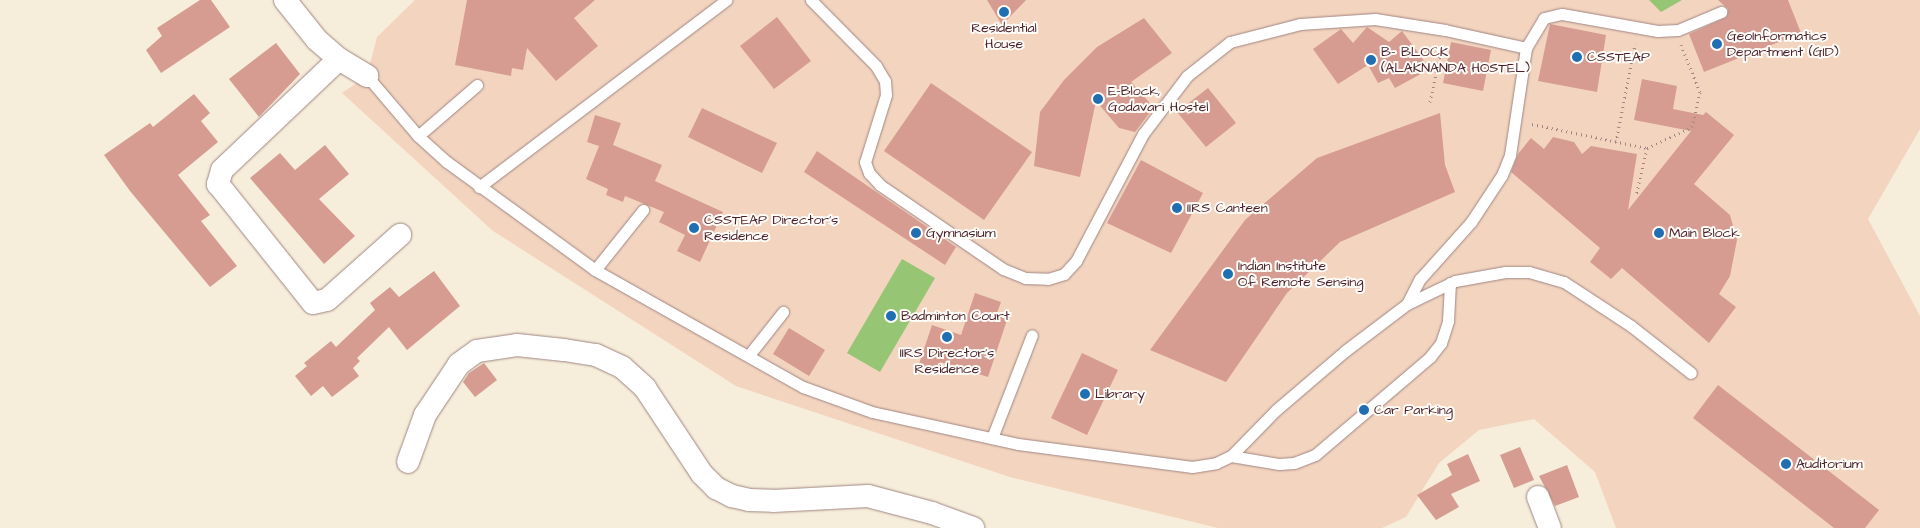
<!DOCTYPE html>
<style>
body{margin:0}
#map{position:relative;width:1920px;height:528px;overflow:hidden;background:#f6edda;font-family:"Architects Daughter",sans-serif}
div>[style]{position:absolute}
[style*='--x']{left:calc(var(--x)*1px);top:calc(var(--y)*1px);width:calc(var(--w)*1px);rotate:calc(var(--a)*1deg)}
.built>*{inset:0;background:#f3d4bf}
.green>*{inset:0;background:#96c574}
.building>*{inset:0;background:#d69c91}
.path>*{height:3px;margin-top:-1.5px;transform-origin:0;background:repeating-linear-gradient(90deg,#a08682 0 1px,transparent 0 5px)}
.roads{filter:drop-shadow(0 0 1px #a08682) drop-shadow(0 0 1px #a08682)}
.lane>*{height:11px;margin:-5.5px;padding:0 5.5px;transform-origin:5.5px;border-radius:5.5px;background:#fff}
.street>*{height:22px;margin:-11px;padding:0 11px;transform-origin:11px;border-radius:11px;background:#fff}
.dots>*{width:14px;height:14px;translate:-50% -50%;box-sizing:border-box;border:2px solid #fdfcf7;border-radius:50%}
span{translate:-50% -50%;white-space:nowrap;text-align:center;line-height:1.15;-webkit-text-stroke:4px #fdfcf7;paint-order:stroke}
.poi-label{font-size:14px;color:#4a1f2b}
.left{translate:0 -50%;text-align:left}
</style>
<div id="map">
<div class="built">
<i style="clip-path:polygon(415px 0,1920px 0,1920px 129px,1868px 219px,1920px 316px,1920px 528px,1616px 528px,1595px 472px,1534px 419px,1479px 430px,1439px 463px,1406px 517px,1382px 528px,1218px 528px,1010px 477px,736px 386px,493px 231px,342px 93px,367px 76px,377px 37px)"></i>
</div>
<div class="green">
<i style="clip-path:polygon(1649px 0,1682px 0,1661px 12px)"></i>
<i style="clip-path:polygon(902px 259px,935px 278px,880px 372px,847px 353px)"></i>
</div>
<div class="building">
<i style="clip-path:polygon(200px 0,211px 0,230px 27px,161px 73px,146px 50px,162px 36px,157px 28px)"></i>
<i style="clip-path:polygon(467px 0,595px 0,574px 18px,598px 46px,556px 81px,527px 48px,523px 70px,512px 68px,511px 76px,455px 65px)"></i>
<i style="clip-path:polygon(987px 0,1026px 0,1002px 25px)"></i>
<i style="clip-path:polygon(1718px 0,1788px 0,1801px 33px,1704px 72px,1689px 34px,1727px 17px,1728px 9px)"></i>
<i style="clip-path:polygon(777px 17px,811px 61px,774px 89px,740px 46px)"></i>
<i style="clip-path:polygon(1144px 18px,1172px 53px,1131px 82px,1149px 102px,1151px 111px,1135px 132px,1119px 128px,1096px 101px,1080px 177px,1034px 166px,1040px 112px,1064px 80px,1097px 47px)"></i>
<i style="clip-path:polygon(1550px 24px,1606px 35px,1597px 92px,1538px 81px)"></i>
<i style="clip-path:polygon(1367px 27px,1389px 42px,1402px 31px,1430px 69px,1395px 88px,1389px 78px,1378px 83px,1368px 65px,1338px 84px,1313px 49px,1341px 29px,1353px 43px)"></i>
<i style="clip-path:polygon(1451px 42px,1491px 50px,1483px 91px,1443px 83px)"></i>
<i style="clip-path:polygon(276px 43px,300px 74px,259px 117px,229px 79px)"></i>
<i style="clip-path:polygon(1642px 79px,1677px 86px,1673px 109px,1703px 115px,1706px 112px,1734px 135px,1694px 184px,1730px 215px,1737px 240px,1730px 276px,1719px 294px,1736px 307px,1709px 343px,1622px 268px,1611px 279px,1590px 262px,1600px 248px,1511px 172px,1518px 154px,1531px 138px,1544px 149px,1553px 137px,1574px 142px,1582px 154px,1591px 146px,1637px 154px,1628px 210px,1691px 131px,1634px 120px)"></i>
<i style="clip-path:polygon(931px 83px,1032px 152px,984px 220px,884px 151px)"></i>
<i style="clip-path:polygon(1208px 88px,1236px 123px,1206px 147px,1177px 112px)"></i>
<i style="clip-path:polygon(194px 94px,210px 113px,201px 121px,218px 142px,178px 175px,210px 215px,201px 221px,237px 266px,210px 287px,130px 191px,104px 155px,150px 123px,153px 127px)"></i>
<i style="clip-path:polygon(702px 108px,777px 143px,762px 173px,688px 137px)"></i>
<i style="clip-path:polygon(1440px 113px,1445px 165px,1455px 192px,1340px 242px,1287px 293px,1226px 382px,1150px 350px,1245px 220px,1317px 158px)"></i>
<i style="clip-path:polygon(595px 115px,621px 123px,613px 145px,662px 165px,655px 181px,723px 212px,700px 262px,677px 251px,685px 235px,659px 222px,664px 212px,625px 196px,623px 202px,606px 195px,608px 189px,586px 179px,599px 146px,587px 142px)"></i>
<i style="clip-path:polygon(325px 145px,349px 174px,319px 199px,355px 236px,324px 264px,250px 178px,280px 153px,295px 170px)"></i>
<i style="clip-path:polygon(817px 151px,956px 247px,945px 265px,804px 172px)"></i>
<i style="clip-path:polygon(1141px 160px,1203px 193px,1171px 253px,1107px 223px)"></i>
<i style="clip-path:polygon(434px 271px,460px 306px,407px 350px,389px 327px,357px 358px,360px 361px,353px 368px,359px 376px,332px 397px,323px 386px,311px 396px,295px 376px,307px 366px,304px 363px,331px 341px,336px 347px,375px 310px,370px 303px,390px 287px,399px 297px)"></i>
<i style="clip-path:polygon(975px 293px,1001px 302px,997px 313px,1008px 317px,988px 377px,940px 362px,936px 373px,918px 367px,932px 325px,961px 335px)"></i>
<i style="clip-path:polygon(789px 328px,825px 350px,809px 376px,773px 354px)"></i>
<i style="clip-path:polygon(1082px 353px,1118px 370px,1087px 435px,1051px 418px)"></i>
<i style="clip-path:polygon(484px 363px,497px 380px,475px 397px,463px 382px,469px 373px)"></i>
<i style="clip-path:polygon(1718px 385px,1879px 510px,1865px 528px,1834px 528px,1693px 418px)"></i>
<i style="clip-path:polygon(1520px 447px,1534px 480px,1514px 488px,1500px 455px)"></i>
<i style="clip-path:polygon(1468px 454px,1480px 481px,1451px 494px,1459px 507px,1436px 520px,1417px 495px,1452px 475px,1447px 464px)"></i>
<i style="clip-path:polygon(1567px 465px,1579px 497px,1555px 506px,1539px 476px)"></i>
</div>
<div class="path">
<i style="--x:1430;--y:102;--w:57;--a:-77.9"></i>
<i style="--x:1532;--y:124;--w:117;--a:11.8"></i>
<i style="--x:1647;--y:148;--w:49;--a:102.9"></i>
<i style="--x:1616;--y:142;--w:100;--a:-79"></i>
<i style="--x:1647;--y:148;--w:50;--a:-25"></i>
<i style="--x:1692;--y:127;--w:36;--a:-77"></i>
<i style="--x:1700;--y:92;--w:51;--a:-112"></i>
</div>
<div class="roads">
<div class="lane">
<i style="--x:811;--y:0;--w:93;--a:45.4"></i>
<i style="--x:876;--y:66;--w:17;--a:59"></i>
<i style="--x:885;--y:81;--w:14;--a:86"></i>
<i style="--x:886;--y:95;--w:70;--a:107.4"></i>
<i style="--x:865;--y:162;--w:12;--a:70"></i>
<i style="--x:869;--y:173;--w:16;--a:47"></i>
<i style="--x:880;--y:185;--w:149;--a:34.3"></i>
<i style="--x:1003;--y:269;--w:24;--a:22"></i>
<i style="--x:1025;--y:278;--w:23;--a:2"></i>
<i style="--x:1048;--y:279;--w:17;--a:-17"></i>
<i style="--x:1064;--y:274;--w:18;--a:-47"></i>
<i style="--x:1076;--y:261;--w:144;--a:-62.2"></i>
<i style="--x:1143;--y:134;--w:73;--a:-52.8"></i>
<i style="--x:1187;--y:76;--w:55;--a:-38.3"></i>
<i style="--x:1230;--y:42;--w:72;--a:-14.4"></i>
<i style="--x:1300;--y:24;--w:75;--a:-3.8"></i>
<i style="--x:1375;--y:19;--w:71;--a:8.9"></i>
<i style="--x:1445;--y:30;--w:83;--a:12.5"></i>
<i style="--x:367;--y:76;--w:79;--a:49.6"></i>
<i style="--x:418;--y:136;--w:39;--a:42"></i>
<i style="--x:447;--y:162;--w:183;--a:36.1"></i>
<i style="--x:595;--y:270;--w:239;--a:29.4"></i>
<i style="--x:803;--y:387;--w:73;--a:19.9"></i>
<i style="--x:872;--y:412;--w:149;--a:12.4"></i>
<i style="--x:1018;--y:444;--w:176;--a:7.5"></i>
<i style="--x:1192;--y:467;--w:24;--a:-9"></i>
<i style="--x:1216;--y:463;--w:17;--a:-25"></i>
<i style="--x:1231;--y:456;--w:64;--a:-45.6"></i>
<i style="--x:1276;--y:410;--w:91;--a:-40.5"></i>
<i style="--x:1345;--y:351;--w:78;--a:-37.2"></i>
<i style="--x:1407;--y:304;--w:53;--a:-25.6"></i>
<i style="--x:1455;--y:281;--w:51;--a:-10.2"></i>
<i style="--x:1505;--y:272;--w:24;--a:0"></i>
<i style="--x:1529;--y:272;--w:36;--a:16"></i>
<i style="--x:1564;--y:282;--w:80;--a:33.3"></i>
<i style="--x:1631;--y:326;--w:76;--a:38.1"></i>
<i style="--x:418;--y:136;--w:78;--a:-40.8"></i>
<i style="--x:479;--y:187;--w:310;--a:-37.1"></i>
<i style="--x:595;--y:270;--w:77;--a:-51.3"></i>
<i style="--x:1407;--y:304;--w:28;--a:-63"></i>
<i style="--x:1420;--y:279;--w:76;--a:-48.2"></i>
<i style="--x:1471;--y:222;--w:56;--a:-56.6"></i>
<i style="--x:1502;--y:175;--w:22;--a:-68"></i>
<i style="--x:1510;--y:155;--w:108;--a:-81.5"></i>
<i style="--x:1526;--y:48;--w:35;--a:-59"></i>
<i style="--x:1544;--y:18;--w:18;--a:-13"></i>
<i style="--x:1562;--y:14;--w:97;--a:10.1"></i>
<i style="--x:1657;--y:31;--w:21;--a:-3"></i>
<i style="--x:1678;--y:30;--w:47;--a:-22.7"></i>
<i style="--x:749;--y:355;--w:55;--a:-51.7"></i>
<i style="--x:992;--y:438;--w:110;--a:-68.8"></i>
<i style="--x:1231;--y:456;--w:49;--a:9.5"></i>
<i style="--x:1279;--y:464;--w:15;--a:-4"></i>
<i style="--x:1294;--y:463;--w:22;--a:-21"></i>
<i style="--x:1315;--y:455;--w:151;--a:-40.4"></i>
<i style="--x:1430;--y:357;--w:18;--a:-52"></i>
<i style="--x:1441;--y:343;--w:23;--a:-72"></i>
<i style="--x:1448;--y:321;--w:38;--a:-87"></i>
</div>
<div class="street">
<i style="--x:285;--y:0;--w:51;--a:51.3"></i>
<i style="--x:317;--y:40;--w:29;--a:41"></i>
<i style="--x:339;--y:59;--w:33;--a:31"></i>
<i style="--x:339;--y:59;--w:161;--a:136.5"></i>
<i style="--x:222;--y:170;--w:15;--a:106"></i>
<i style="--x:218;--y:184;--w:152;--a:51.4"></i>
<i style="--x:313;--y:303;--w:14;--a:-12"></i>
<i style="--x:327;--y:300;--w:98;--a:-41.7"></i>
<i style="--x:408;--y:462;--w:50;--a:-70.1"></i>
<i style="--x:425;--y:415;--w:61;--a:-56.3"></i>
<i style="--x:459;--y:364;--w:22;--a:-36"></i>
<i style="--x:477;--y:351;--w:40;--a:-8.5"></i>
<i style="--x:517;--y:345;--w:47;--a:6.1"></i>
<i style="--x:564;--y:350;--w:32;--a:9"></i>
<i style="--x:596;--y:355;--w:29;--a:25"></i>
<i style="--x:622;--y:367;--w:31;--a:42"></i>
<i style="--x:645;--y:388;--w:103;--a:56.5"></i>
<i style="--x:702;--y:474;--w:20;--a:45"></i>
<i style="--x:716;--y:488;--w:18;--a:27"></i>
<i style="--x:732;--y:496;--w:17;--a:13"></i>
<i style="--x:749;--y:500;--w:24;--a:2"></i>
<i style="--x:773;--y:501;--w:95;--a:-3"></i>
<i style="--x:868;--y:496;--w:66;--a:14.9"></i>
<i style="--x:932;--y:513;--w:44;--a:20.1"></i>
<i style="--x:1538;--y:497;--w:33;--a:69"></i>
</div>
</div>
<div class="dots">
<i style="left:1004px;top:12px;background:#1f6fb2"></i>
<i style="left:1717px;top:44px;background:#1f6fb2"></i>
<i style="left:1577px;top:57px;background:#1f6fb2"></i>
<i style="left:1371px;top:60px;background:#1f6fb2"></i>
<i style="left:1098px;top:99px;background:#1f6fb2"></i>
<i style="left:1177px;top:208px;background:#1f6fb2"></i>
<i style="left:694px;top:228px;background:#1f6fb2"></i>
<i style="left:916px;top:233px;background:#1f6fb2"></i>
<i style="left:1659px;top:233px;background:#1f6fb2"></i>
<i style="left:1228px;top:274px;background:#1f6fb2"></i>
<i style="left:891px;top:316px;background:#1f6fb2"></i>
<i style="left:947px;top:337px;background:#1f6fb2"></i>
<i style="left:1085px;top:394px;background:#1f6fb2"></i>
<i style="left:1364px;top:410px;background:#1f6fb2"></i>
<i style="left:1786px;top:464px;background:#1f6fb2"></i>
</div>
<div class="poi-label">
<span style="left:1004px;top:36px">Residential<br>House</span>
<span class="left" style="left:1727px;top:44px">GeoInformatics<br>Department (GID)</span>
<span class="left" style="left:1381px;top:60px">B- BLOCK<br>(ALAKNANDA HOSTEL)</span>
<span class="left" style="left:1587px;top:57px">CSSTEAP</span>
<span class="left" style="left:1108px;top:99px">E-Block,<br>Godavari Hostel</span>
<span class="left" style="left:1187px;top:208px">IIRS Canteen</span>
<span class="left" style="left:704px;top:228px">CSSTEAP Director's<br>Residence</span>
<span class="left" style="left:926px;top:233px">Gymnasium</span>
<span class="left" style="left:1669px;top:233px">Main Block</span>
<span class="left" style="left:1238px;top:274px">Indian Institute<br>Of Remote Sensing</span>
<span class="left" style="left:901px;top:316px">Badminton Court</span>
<span style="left:947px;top:361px">IIRS Director's<br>Residence</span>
<span class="left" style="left:1095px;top:394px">Library</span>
<span class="left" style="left:1374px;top:410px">Car Parking</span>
<span class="left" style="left:1796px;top:464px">Auditorium</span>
</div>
</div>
